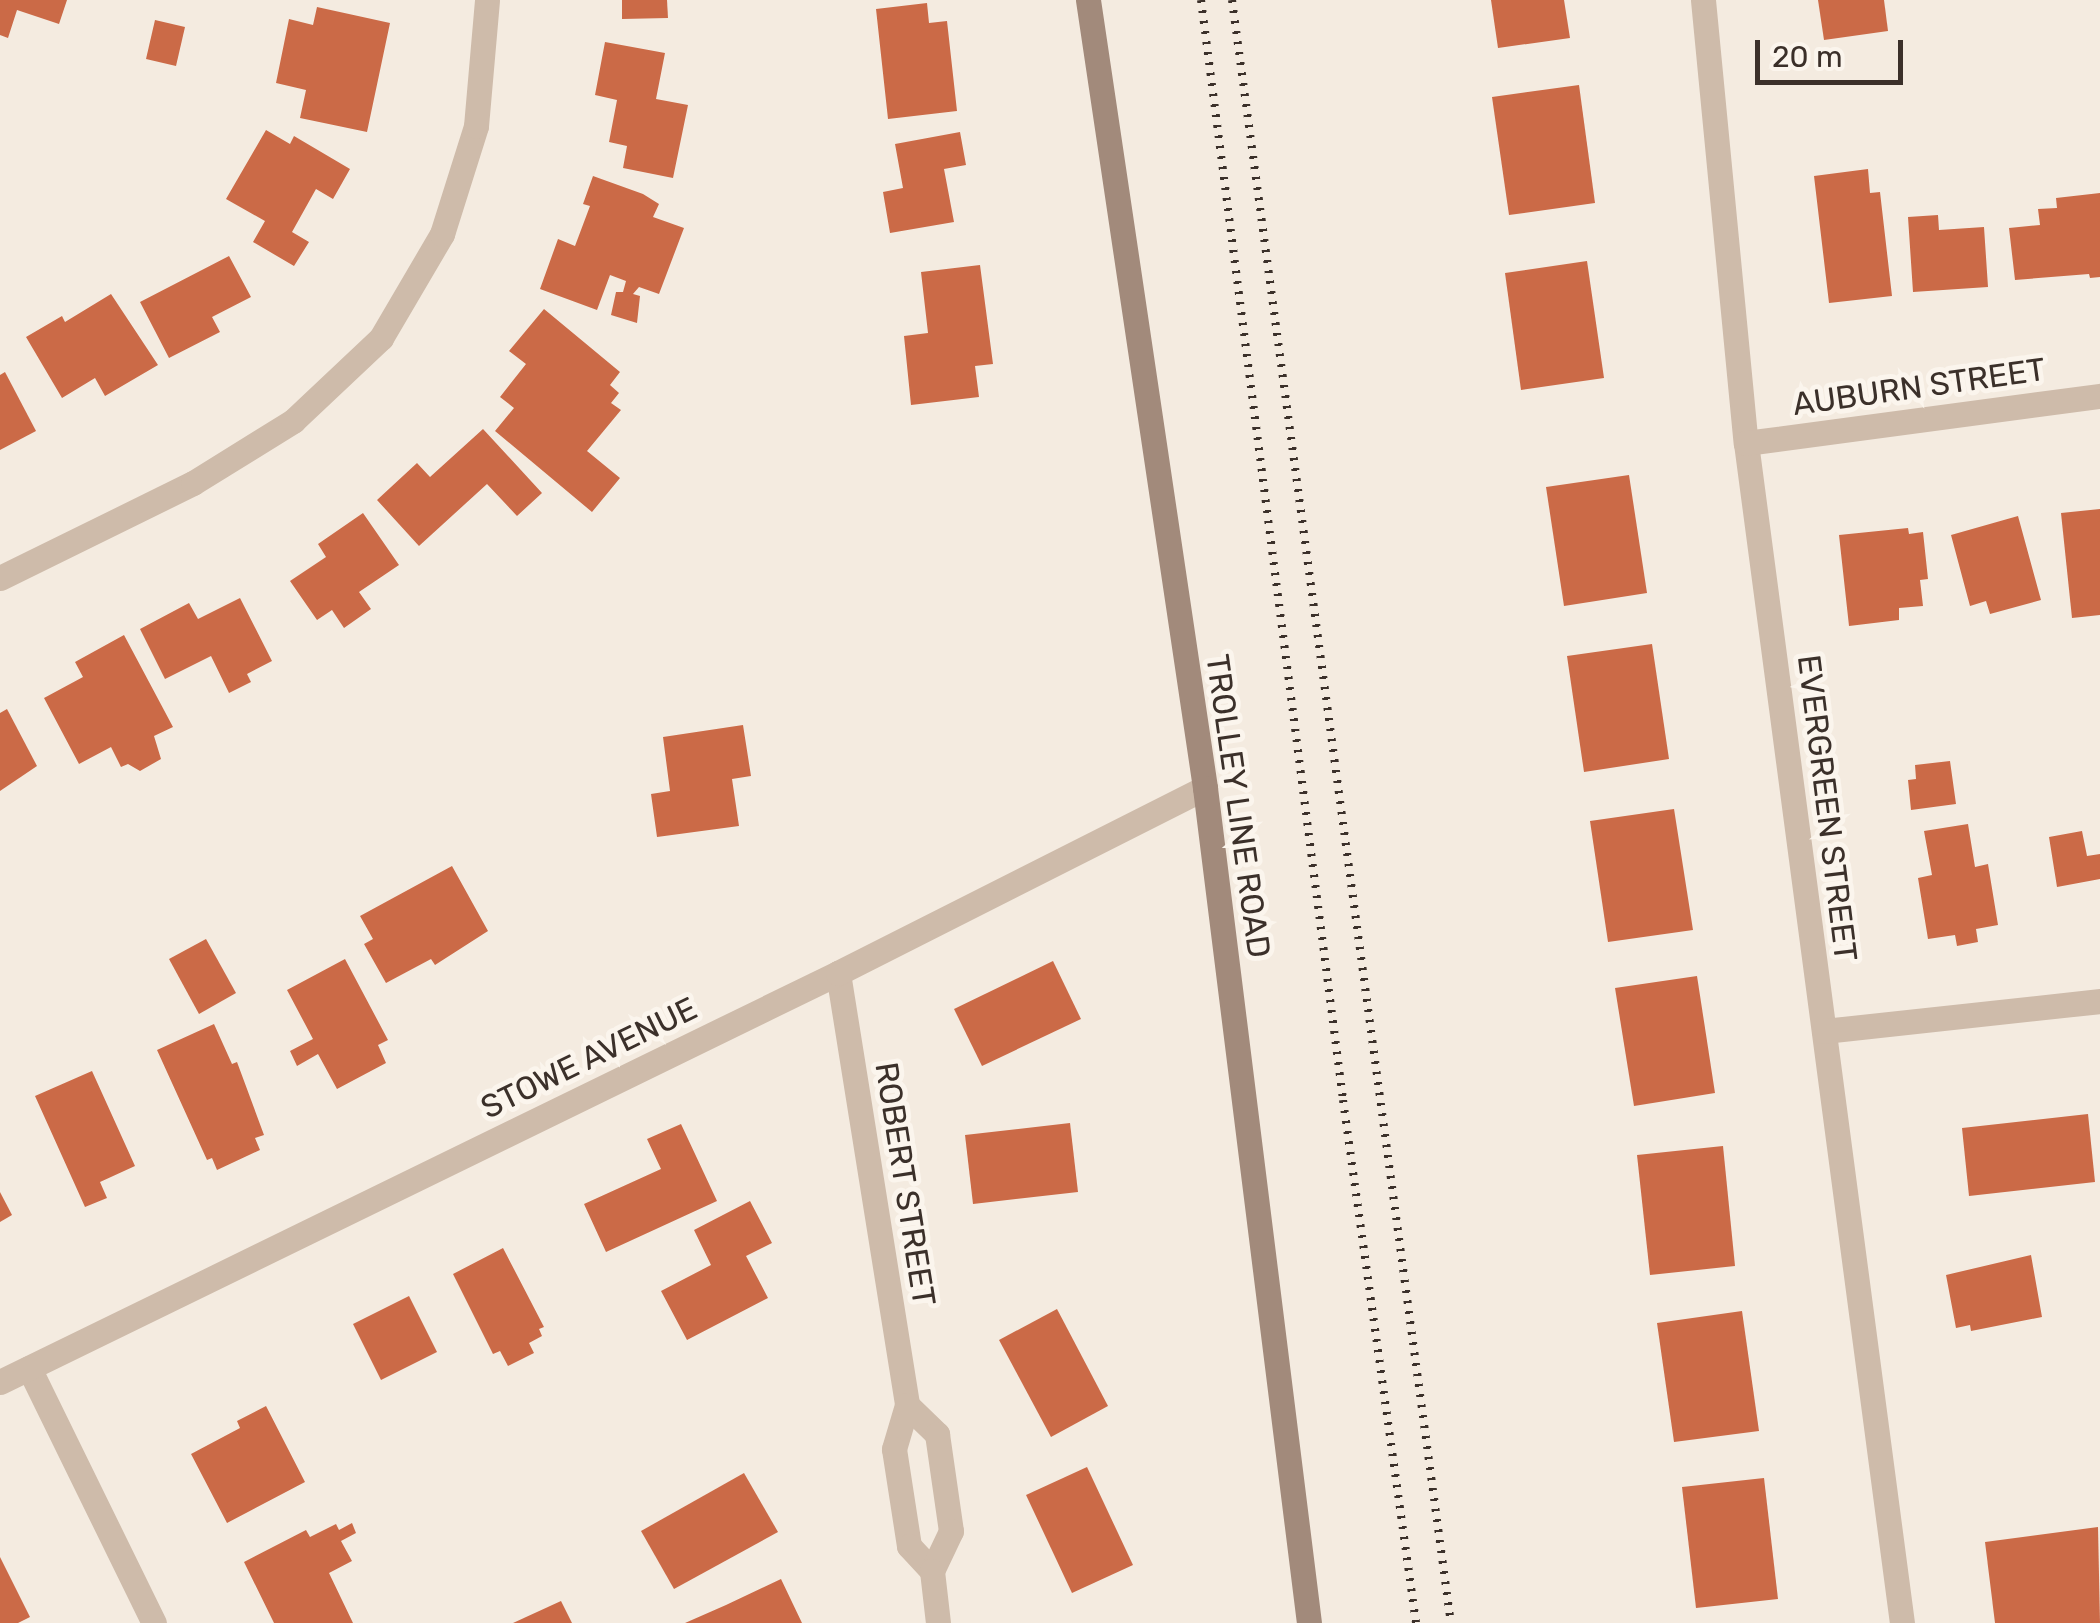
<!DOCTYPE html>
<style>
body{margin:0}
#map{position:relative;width:2100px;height:1623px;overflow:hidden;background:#f4ebe0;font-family:Rubik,sans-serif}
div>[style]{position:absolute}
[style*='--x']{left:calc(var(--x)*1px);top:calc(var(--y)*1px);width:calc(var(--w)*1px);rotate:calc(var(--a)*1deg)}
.building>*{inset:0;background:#cb6a47}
.street>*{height:25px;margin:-12.5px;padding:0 12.5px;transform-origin:12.5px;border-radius:12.5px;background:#cebbaa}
.secondary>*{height:25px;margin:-12.5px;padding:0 12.5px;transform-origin:12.5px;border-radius:12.5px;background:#a28a7b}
.rail>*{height:8px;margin-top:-4px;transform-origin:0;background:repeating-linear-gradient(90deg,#3b302a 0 2.5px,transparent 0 10.5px)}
span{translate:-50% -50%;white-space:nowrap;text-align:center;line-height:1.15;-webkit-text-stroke:10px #fbf5ed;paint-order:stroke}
.street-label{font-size:32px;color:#3b302a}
.scale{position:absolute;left:1755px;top:40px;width:148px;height:45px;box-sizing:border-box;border:5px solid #3b302a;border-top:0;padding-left:12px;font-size:30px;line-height:35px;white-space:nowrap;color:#3b302a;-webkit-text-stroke:8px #fbf5ed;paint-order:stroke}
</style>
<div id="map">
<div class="building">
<i style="clip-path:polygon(0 0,67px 0,59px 24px,17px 10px,8px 38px,0 35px)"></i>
<i style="clip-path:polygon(622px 0,667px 0,668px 18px,622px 19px)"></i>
<i style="clip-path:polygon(1491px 0,1564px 0,1570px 38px,1498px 48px)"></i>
<i style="clip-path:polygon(1818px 0,1884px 0,1888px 31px,1824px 40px)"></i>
<i style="clip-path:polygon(927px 3px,929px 23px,947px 21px,957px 111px,888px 119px,876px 9px)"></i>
<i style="clip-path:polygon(317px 7px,390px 23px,367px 132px,300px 118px,306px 90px,276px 83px,289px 19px,313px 25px)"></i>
<i style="clip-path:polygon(155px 20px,185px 27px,176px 66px,146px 59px)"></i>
<i style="clip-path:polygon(605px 42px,665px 53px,656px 99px,688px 105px,673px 178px,623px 168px,627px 146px,609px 142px,617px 100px,595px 95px)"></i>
<i style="clip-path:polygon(1579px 85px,1595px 203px,1509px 215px,1492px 97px)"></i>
<i style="clip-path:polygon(266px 130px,290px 144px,294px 136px,350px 169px,333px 199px,316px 189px,292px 232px,309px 242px,294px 266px,253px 242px,265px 221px,226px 199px)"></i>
<i style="clip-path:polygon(960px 132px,966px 165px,944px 169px,954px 222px,890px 233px,883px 192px,903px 188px,895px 144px)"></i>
<i style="clip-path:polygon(1868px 169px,1870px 193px,1880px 192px,1892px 296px,1829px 303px,1814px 176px)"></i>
<i style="clip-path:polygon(593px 176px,643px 194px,659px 204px,653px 217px,684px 228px,659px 294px,639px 287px,633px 294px,640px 296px,637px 323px,611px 315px,616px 292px,623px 292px,626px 281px,610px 275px,597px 310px,540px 289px,558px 239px,575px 246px,590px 206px,583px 204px)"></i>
<i style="clip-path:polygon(2100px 193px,2100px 277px,2090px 278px,2089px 274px,2015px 280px,2009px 228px,2040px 225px,2038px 209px,2057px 208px,2056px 198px)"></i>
<i style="clip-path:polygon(1938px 215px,1939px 230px,1984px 227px,1988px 287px,1913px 292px,1908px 217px)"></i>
<i style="clip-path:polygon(229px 256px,251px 297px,212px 317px,220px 332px,169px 358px,140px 302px)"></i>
<i style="clip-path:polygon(1587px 261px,1604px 378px,1521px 390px,1505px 273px)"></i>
<i style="clip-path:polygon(980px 265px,993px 364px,975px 366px,979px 397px,911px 405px,904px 336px,928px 333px,921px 272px)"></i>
<i style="clip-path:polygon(111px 294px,158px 365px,105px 396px,95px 378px,62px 398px,26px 337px,62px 316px,65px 322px)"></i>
<i style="clip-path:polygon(544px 309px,620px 372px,610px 385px,619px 393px,611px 403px,621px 410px,587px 451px,620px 478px,592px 512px,495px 431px,514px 408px,500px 397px,526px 364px,509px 351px)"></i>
<i style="clip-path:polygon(5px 372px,36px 431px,0 450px,0 375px)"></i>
<i style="clip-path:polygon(483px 429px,542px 493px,517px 516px,487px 484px,419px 546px,377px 500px,417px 463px,430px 477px)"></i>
<i style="clip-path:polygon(1629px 475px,1647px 593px,1564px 606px,1546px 487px)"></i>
<i style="clip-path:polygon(2100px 509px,2100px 615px,2072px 618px,2061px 513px)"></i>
<i style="clip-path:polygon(363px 513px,399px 565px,359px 592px,371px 609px,344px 628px,332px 610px,317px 620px,290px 581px,326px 557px,318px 544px)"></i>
<i style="clip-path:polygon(2018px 516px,2041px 600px,1990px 614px,1986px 601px,1970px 606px,1951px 535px)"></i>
<i style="clip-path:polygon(1908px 528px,1909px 534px,1923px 532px,1928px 579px,1920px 580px,1923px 606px,1899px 608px,1899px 620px,1849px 626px,1839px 535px)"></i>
<i style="clip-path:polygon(240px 598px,272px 661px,247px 674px,251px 682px,229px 693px,211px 656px,165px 679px,140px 629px,189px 603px,198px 619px)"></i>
<i style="clip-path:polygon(124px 635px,173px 727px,154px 736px,161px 759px,140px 771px,128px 764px,121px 767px,111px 747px,79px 764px,44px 698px,83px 677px,75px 662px)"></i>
<i style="clip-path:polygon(1652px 644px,1669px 759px,1584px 772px,1567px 656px)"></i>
<i style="clip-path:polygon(7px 709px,37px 766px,0 791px,0 713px)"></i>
<i style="clip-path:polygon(743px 725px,751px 776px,732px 779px,739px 826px,657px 837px,651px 794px,670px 791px,663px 737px)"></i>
<i style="clip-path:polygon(1950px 761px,1956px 804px,1911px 810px,1908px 780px,1916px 779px,1915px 765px)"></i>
<i style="clip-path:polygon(1674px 809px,1693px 930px,1608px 942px,1590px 821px)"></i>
<i style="clip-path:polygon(1968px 824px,1975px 867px,1988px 864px,1998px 925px,1976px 929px,1978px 942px,1957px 946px,1955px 935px,1928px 939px,1918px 878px,1932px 875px,1924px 831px)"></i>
<i style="clip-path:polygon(2082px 831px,2087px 856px,2100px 854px,2100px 879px,2057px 887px,2049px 837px)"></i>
<i style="clip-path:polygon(452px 866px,488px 931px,435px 965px,431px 959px,386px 983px,364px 944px,373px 939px,360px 916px)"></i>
<i style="clip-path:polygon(206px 939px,236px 993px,199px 1014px,169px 959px)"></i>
<i style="clip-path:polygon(345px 959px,388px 1040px,378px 1045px,386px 1063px,337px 1089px,318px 1054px,297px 1066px,290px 1051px,313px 1039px,287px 990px)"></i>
<i style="clip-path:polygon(1053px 961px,1081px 1019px,982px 1066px,954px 1009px)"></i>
<i style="clip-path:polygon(1697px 976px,1715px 1093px,1634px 1106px,1615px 988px)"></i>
<i style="clip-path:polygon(214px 1024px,232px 1064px,237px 1062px,264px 1135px,255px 1138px,260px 1150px,217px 1170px,212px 1158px,207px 1160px,157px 1050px)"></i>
<i style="clip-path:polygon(92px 1071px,135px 1166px,100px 1182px,107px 1198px,85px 1207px,35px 1096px)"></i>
<i style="clip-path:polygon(2088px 1114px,2095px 1182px,1969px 1196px,1962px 1128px)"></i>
<i style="clip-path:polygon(1070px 1123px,1078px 1192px,973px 1204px,965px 1135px)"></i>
<i style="clip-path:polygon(681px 1124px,717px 1201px,606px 1252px,584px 1204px,661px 1169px,647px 1139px)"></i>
<i style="clip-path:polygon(1723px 1146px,1735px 1266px,1650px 1275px,1637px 1155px)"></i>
<i style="clip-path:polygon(0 1192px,12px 1215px,0 1222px)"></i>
<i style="clip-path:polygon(750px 1201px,772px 1243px,746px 1256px,768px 1298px,687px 1340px,661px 1291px,711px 1265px,694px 1230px)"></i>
<i style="clip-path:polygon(503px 1248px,544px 1327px,539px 1329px,542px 1336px,529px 1343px,534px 1353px,508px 1366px,500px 1351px,493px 1354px,453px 1274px)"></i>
<i style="clip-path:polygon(2031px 1255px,2042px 1317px,1971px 1331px,1970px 1325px,1956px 1328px,1946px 1275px)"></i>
<i style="clip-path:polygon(409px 1296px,437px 1352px,381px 1380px,353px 1324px)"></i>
<i style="clip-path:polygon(1057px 1309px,1108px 1406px,1051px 1437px,999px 1340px)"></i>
<i style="clip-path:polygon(1742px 1311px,1759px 1431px,1674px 1442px,1657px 1323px)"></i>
<i style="clip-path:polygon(266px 1406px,305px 1482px,227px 1523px,191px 1454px,240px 1428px,237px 1421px)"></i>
<i style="clip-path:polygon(1087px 1467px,1133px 1565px,1072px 1593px,1026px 1495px)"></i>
<i style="clip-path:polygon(744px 1473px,778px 1532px,674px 1589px,641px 1531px)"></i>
<i style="clip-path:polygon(1764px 1478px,1778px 1599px,1696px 1608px,1682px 1487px)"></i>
<i style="clip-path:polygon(352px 1523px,356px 1533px,341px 1541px,352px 1561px,329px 1573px,353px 1623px,274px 1623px,244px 1562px,306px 1530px,310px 1537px,336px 1524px,339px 1530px)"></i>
<i style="clip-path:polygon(2098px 1527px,2100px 1623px,1995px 1623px,1985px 1542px)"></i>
<i style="clip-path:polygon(0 1557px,30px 1617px,18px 1623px,0 1623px)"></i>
<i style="clip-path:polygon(781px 1579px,802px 1623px,685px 1623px,726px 1605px)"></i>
<i style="clip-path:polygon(561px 1601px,572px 1623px,513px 1623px)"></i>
</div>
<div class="street">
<i style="--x:1703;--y:0;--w:445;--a:84.5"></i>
<i style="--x:1746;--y:443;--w:1190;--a:82.47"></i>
<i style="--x:1746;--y:443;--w:357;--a:-7.6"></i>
<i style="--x:0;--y:578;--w:215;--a:-26.2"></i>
<i style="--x:193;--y:483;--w:118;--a:-31.8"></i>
<i style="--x:293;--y:421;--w:121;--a:-43.3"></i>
<i style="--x:381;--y:338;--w:121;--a:-59.6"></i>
<i style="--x:442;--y:234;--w:113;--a:-72.5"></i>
<i style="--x:476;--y:126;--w:126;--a:-85"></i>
<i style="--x:838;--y:973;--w:437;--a:80.9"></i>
<i style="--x:907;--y:1405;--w:46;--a:106.5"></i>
<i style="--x:894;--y:1449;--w:98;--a:81.2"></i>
<i style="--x:909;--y:1546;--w:34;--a:47"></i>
<i style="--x:1824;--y:1031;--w:278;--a:-6.2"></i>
<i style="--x:29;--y:1368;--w:284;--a:63.9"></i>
<i style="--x:0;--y:1382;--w:932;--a:-26.02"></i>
<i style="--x:838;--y:973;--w:411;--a:-26.8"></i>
<i style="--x:907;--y:1405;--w:42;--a:44"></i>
<i style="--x:937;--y:1434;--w:98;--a:81.8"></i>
<i style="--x:951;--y:1531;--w:44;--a:115.4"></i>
<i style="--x:932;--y:1571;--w:52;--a:83.4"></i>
</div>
<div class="secondary">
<i style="--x:1088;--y:0;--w:797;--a:81.55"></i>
<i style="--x:1205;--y:788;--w:841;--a:82.9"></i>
</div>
<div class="rail">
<i style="--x:1201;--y:0;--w:1109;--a:82.64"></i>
<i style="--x:1343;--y:1100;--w:528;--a:82.05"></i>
<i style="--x:1232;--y:0;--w:1638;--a:82.32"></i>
</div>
<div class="street-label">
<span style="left:1919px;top:387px;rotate:-8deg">AUBURN STREET</span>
<span style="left:1238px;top:806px;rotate:82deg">TROLLEY LINE ROAD</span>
<span style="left:1827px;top:808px;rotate:83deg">EVERGREEN STREET</span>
<span style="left:589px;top:1058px;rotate:-26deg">STOWE AVENUE</span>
<span style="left:905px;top:1184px;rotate:81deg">ROBERT STREET</span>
</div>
<div class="scale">20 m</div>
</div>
